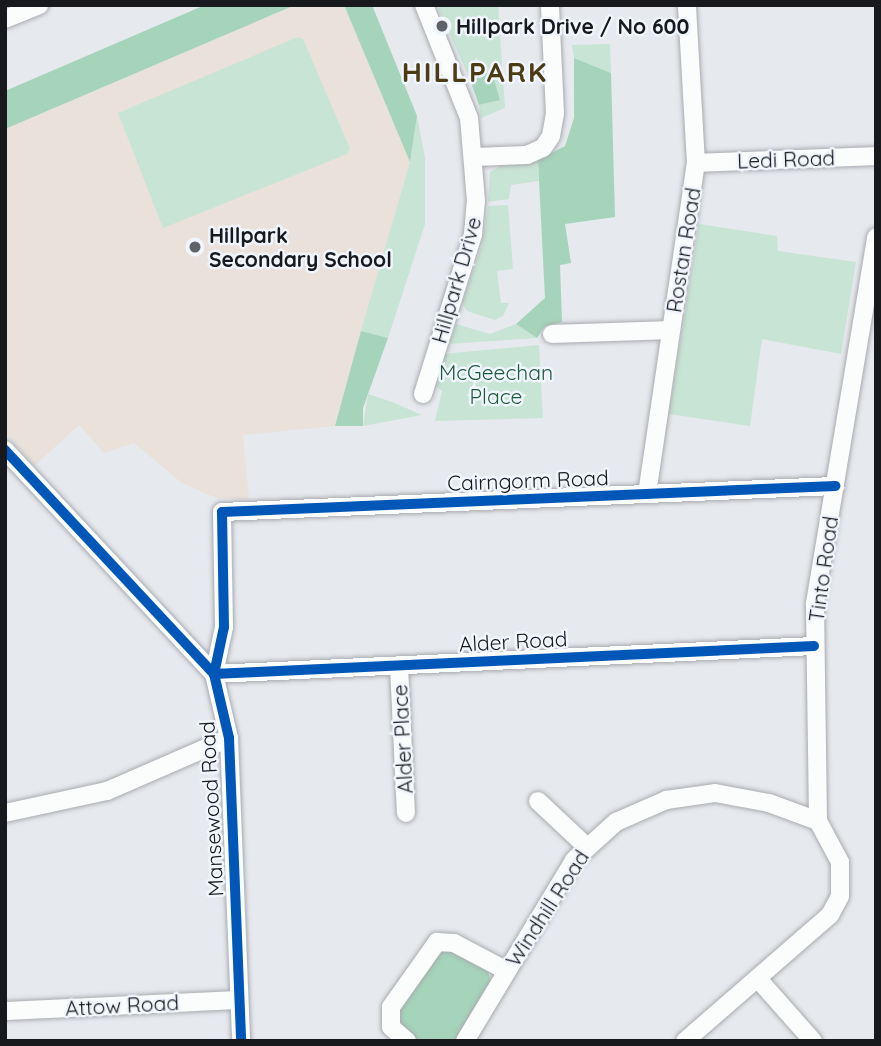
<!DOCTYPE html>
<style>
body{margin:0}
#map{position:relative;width:881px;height:1046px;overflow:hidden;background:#e6e9ee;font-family:Quicksand,sans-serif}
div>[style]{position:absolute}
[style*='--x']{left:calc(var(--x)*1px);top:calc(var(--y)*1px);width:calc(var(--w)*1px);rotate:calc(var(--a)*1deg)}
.education>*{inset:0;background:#e9e1da}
.green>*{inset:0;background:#c8e4d4}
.forest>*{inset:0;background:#a5d4ba}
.roads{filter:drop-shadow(0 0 2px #a9abaf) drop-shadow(0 0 2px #a9abaf)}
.minor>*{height:18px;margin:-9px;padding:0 9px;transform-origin:9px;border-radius:9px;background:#fbfcfc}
.cycleway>*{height:10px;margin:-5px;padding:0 5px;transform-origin:5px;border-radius:5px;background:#0057b8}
.dots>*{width:19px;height:19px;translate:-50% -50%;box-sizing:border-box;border:4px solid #f0f5fe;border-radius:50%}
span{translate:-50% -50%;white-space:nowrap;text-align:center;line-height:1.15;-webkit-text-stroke:5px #f0f5fe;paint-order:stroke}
.poi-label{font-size:21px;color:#17191c;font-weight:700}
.left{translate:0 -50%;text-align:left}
.street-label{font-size:21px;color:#17191c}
.park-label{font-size:21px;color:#1e5b39}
.district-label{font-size:28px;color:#4d3b14;font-weight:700;letter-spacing:2px}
.frame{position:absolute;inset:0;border:7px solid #17191c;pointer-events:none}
</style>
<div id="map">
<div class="education">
<i style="clip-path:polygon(295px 5px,344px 5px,410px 162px,335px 426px,243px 435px,249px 500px,216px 498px,182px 483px,134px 443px,104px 453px,79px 425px,35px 465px,5px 433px,5px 129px)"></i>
</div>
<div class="green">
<i style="clip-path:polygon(444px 5px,498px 5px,505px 108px,481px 118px,479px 105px,500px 100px,492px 72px,469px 77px,438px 8px)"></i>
<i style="clip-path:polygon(298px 37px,303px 39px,350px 149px,347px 154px,163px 228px,118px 113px)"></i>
<i style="clip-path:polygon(610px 44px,611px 73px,574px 58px,572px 45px)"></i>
<i style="clip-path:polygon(417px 116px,425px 158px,425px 224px,388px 338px,361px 331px,410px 162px)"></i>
<i style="clip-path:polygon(538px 160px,539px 181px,511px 185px,509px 199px,488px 202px,490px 172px,502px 165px)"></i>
<i style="clip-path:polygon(508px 205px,513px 269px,497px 271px,501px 303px,509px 303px,503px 316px,495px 320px,467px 311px,462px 302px,482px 245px,488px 206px)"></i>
<i style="clip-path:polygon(699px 224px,777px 236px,778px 251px,856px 262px,841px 354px,762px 339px,750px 426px,669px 414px)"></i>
<i style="clip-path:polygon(456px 324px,490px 334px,516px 324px,537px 338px,449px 344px)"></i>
<i style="clip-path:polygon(539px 345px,543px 418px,435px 421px,442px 391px,433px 384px,442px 354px)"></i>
<i style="clip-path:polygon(368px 394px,392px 402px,422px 415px,363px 426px)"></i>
</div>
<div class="forest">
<i style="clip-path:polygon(205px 5px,295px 5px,5px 129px,5px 91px)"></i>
<i style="clip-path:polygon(344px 5px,372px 5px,417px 116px,410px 162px)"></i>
<i style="clip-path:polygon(574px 58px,611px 73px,615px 217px,565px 224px,571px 263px,560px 265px,562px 322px,544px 327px,537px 338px,516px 324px,545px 298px,538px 160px,565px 146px,574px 118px)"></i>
<i style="clip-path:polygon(492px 72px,500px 100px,479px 105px,469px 77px)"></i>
<i style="clip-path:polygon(361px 331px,388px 338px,363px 408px,363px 426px,335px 426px)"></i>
<i style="clip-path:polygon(446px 948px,487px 968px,491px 981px,455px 1041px,418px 1041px,401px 1031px,397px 1014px,434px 952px)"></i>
</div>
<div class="roads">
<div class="minor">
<i style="--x:5;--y:19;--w:37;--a:-22"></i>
<i style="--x:474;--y:157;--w:53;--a:-2.2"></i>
<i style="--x:527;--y:155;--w:17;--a:-24"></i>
<i style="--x:543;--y:148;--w:14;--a:-56"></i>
<i style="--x:551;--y:136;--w:23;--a:-80"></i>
<i style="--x:555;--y:113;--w:108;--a:-92.7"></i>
<i style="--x:696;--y:163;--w:180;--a:-2.2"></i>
<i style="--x:552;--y:334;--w:119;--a:-1.9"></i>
<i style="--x:423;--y:394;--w:168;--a:-72.6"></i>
<i style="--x:473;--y:234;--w:33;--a:-85"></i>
<i style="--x:476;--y:201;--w:83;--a:-94.8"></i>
<i style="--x:469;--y:118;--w:122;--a:-111.7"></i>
<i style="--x:5;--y:450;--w:306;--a:47"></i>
<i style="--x:214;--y:674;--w:66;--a:76.8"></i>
<i style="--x:229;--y:738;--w:303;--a:87.7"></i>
<i style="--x:647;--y:494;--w:335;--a:-81.6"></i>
<i style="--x:696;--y:163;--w:158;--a:-93.3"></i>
<i style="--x:814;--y:646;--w:601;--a:177.33"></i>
<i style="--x:214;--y:674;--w:48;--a:-78"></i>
<i style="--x:224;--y:627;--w:115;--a:-91"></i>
<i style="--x:222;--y:512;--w:614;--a:-2.43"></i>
<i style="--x:399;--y:666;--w:147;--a:87.3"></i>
<i style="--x:538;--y:801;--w:66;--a:43.2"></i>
<i style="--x:5;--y:813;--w:104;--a:-12.2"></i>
<i style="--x:107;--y:791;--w:133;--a:-23.5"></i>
<i style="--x:818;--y:821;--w:218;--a:-90.8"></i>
<i style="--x:815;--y:603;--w:371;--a:-80.5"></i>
<i style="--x:759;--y:980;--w:81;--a:48.5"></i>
<i style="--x:5;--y:1011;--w:234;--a:-2.7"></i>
<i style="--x:407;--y:1041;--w:21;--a:-139"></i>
<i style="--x:391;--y:1027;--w:20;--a:-90"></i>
<i style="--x:391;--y:1007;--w:80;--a:-54.7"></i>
<i style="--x:437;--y:942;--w:17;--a:3"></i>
<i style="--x:454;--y:943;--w:60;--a:27.8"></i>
<i style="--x:465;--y:1041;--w:211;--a:-58.9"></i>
<i style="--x:574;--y:860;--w:57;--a:-42.1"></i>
<i style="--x:616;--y:822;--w:55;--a:-23.7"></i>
<i style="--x:666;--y:800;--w:49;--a:-8.1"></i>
<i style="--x:715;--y:793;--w:55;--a:10.5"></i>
<i style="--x:769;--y:803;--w:52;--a:20.2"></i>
<i style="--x:685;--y:1041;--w:192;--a:-41"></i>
<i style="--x:830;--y:915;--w:21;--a:-62"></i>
<i style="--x:840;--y:896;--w:34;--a:-90"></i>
<i style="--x:840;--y:862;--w:47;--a:-118.2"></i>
</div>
</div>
<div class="cycleway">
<i style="--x:5;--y:450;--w:306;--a:47"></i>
<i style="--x:214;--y:674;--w:66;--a:76.8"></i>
<i style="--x:229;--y:738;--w:303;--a:87.7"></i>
<i style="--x:814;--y:646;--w:601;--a:177.33"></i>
<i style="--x:214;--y:674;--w:48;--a:-78"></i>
<i style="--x:224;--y:627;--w:115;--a:-91"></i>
<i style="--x:222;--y:512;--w:614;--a:-2.43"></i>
</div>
<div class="dots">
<i style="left:442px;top:26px;background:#5f6266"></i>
<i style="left:195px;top:247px;background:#5f6266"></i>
</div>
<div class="poi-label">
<span class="left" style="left:456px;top:26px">Hillpark Drive / No 600</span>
<span class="left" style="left:209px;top:247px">Hillpark<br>Secondary School</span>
</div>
<div class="street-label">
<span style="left:786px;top:159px;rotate:-2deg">Ledi Road</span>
<span style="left:683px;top:250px;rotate:-81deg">Rostan Road</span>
<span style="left:456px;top:280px;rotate:-74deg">Hillpark Drive</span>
<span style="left:528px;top:480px;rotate:-2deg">Cairngorm Road</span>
<span style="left:823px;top:569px;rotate:-82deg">Tinto Road</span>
<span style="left:513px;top:641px;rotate:-3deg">Alder Road</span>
<span style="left:402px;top:739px;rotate:-93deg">Alder Place</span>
<span style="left:211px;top:809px;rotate:-93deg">Mansewood Road</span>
<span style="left:547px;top:908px;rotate:-57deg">Windhill Road</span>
<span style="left:122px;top:1005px;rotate:-3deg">Attow Road</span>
</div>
<div class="park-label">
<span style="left:496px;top:384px">McGeechan<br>Place</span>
</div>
<div class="district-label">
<span style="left:475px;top:72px">HILLPARK</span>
</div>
<div class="frame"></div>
</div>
